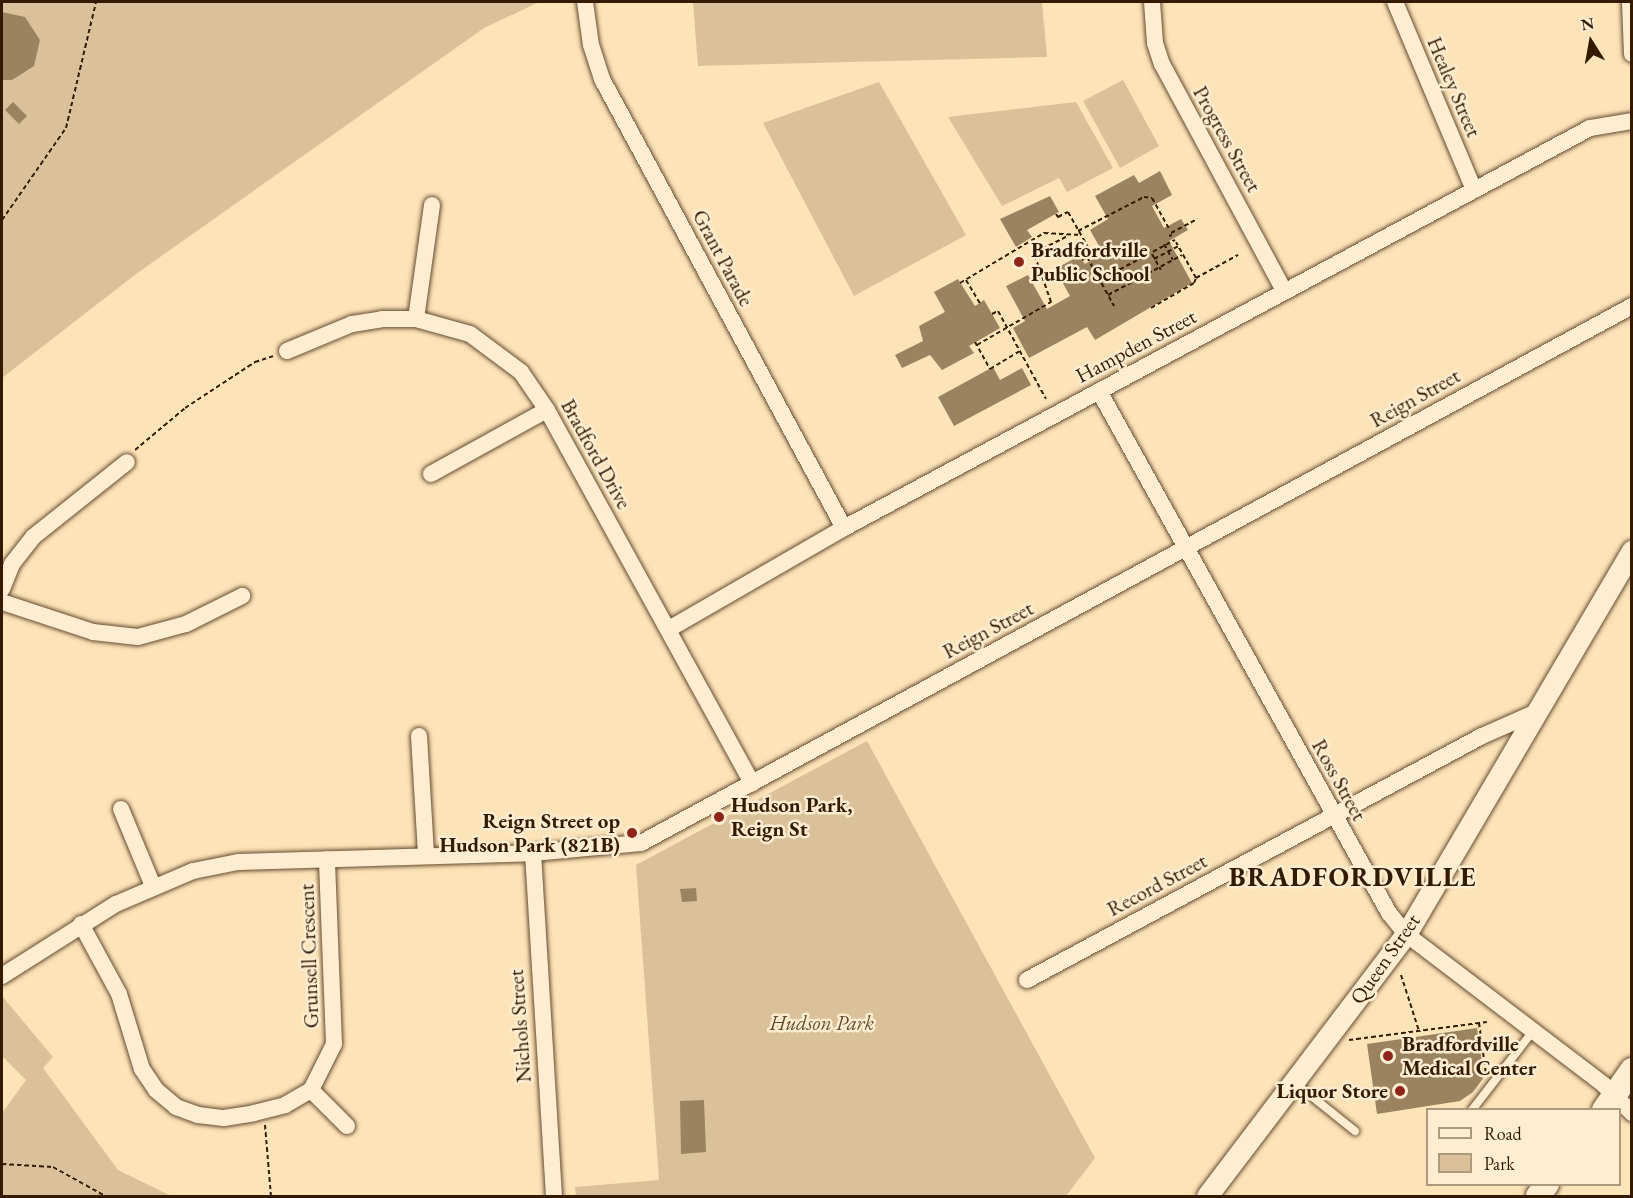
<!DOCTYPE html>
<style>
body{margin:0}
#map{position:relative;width:1633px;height:1198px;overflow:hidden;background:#fde3b8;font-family:"EB Garamond",serif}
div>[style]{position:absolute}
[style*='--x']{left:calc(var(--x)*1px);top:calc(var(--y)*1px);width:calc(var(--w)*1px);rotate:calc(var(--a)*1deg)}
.green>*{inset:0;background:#dbc199}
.building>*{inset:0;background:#9c8360}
.path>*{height:2px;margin-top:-1px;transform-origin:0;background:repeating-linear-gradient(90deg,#331a01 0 4.5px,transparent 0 7.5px)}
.roads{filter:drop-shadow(0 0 2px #664c2f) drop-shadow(0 0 2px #664c2f)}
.service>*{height:8px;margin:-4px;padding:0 4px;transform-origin:4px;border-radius:4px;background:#feedd1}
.minor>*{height:16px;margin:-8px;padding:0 8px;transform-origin:8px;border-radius:8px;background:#feedd1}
.tertiary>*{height:21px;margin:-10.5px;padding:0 10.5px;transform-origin:10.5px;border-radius:10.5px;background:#feedd1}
.secondary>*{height:24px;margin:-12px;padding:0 12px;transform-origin:12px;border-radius:12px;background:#feedd1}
.dots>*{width:16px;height:16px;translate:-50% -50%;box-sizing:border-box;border:3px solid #feedd1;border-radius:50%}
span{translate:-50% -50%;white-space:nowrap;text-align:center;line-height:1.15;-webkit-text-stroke:5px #feedd1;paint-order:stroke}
.street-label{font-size:21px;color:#331a01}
.poi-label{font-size:21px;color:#331a01;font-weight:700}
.left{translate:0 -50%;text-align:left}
.right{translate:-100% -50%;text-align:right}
.park-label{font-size:21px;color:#654c2f;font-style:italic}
.district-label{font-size:27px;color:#331a01;font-weight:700;letter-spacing:1.5px}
.frame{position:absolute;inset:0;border:3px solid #331a01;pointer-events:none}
.legend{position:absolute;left:1426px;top:1108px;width:195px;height:78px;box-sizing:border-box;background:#feedd1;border:2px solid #ad997e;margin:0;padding:8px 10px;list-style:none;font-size:18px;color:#331a01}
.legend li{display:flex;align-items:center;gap:12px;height:30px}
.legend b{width:30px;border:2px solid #ad997e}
.north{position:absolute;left:1561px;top:12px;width:60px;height:60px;-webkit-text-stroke:4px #feedd1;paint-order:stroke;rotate:349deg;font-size:16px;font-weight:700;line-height:24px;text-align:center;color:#331a01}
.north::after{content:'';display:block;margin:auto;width:21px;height:27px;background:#331a01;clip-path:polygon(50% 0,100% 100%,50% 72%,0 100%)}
</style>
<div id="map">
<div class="green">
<i style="clip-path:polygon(2px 2px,539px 2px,484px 28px,358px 117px,136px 274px,2px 378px)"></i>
<i style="clip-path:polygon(693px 2px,1042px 2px,1047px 57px,698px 66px)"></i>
<i style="clip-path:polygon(1123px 80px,1159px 146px,1120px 168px,1083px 101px)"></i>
<i style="clip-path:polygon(879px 82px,966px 235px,854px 296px,763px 123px)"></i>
<i style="clip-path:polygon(1076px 102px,1113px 168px,1067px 192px,1059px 178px,1002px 206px,948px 117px)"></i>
<i style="clip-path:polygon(867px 741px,1095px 1158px,1066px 1196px,576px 1196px,575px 1187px,659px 1180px,636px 865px)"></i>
<i style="clip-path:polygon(2px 996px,53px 1057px,43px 1068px,118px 1170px,171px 1196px,2px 1196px,2px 1113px,26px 1080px,2px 1056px)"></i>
</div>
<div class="building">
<i style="clip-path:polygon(2px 12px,25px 17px,40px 40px,34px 66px,12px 80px,2px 80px)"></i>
<i style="clip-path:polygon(13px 102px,27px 116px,19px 124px,5px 110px)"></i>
<i style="clip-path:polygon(1160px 171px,1172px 195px,1152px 206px,1164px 228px,1181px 219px,1188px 230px,1169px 241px,1192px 283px,1095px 340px,1087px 327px,1029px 358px,1013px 328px,1025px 321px,1006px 286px,1028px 275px,1047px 309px,1070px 296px,1055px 269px,1079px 256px,1085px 264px,1103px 253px,1090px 230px,1108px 219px,1095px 196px,1134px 175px,1139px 183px)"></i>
<i style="clip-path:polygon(1050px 196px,1059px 212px,1027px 230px,1032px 237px,1016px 247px,1000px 219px)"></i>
<i style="clip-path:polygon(958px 279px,975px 306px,984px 300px,1000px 328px,969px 346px,974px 353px,942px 370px,930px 355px,902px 368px,895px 355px,923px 341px,919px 326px,945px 312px,934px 292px)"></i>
<i style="clip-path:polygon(993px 367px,1000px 380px,1022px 368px,1031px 385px,954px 426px,938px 397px)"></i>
<i style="clip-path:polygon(696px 888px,697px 901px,682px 902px,680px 889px)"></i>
<i style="clip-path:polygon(1477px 1028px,1484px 1077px,1473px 1092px,1460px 1101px,1377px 1114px,1367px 1044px)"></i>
<i style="clip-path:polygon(704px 1100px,706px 1152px,681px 1154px,680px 1101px)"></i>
</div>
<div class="path">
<i style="--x:1056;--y:214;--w:4;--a:56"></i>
<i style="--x:1058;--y:217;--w:11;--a:-27"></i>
<i style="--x:1068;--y:212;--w:48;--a:60.3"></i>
<i style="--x:2;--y:220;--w:112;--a:-55.2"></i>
<i style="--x:66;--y:128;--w:130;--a:-76.6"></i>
<i style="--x:1078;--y:231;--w:74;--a:-27.3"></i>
<i style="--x:1144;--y:197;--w:8;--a:7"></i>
<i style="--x:1152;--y:198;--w:35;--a:61"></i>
<i style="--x:1171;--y:233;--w:30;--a:-28"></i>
<i style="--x:1169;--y:236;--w:3;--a:-18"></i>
<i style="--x:1164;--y:244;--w:18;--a:61"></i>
<i style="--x:1152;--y:254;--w:18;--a:61"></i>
<i style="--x:1087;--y:257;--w:56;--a:61.1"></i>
<i style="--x:1154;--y:259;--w:27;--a:-28"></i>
<i style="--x:1082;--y:260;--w:21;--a:-28"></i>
<i style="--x:1196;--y:278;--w:48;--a:-28.7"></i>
<i style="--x:1043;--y:279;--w:16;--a:-27"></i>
<i style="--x:966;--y:280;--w:27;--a:59"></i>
<i style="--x:1100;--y:280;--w:85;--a:-28.1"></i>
<i style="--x:960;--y:283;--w:98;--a:-30.8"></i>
<i style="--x:1044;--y:233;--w:37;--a:3"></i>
<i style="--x:1108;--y:295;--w:84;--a:-28.4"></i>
<i style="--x:1151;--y:308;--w:50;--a:-30.2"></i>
<i style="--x:1194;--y:283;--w:5;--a:-68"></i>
<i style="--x:1196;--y:278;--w:41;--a:-119.1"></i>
<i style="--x:992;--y:314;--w:7;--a:-27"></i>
<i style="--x:998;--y:311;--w:100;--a:61.4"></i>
<i style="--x:975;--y:342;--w:31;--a:61"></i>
<i style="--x:990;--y:369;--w:35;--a:-31"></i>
<i style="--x:977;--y:345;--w:86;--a:-30.2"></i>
<i style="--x:1051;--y:302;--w:46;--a:-109.2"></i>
<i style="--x:1036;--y:259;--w:12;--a:-59"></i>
<i style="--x:1042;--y:249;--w:28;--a:-27"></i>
<i style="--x:135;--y:450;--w:65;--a:-40"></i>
<i style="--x:185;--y:408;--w:84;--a:-33.3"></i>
<i style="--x:255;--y:362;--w:19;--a:-18"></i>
<i style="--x:1401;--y:975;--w:59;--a:72.2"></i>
<i style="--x:1479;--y:1023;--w:51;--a:82.2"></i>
<i style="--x:1349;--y:1040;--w:139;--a:-7.4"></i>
<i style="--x:265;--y:1125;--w:71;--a:85.2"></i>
<i style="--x:2;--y:1164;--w:51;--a:3.4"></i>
<i style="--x:53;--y:1167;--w:60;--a:29.1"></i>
</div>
<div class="roads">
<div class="service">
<i style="--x:1295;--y:1083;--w:77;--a:38.7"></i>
<i style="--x:1472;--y:1110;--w:100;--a:-52.3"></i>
</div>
<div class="minor">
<i style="--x:585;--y:2;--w:43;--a:82.1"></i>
<i style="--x:591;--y:45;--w:36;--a:72"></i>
<i style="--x:602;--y:79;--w:510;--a:61.68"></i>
<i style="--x:1152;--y:2;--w:41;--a:85.8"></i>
<i style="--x:1155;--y:43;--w:22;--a:72"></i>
<i style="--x:1162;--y:64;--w:258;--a:61.7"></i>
<i style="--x:1395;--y:2;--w:204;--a:67.2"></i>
<i style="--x:1630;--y:2;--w:52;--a:87.8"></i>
<i style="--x:416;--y:319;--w:115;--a:-82"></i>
<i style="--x:287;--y:351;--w:70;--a:-22.6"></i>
<i style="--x:352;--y:324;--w:30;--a:-9"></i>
<i style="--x:382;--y:319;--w:34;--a:0"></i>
<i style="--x:416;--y:319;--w:56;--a:15.5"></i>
<i style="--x:470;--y:334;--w:64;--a:36.7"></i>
<i style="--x:521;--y:372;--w:46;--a:55.6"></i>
<i style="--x:547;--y:410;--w:426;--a:61.2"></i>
<i style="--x:1099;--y:391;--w:597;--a:60.95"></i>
<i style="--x:1389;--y:913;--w:27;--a:51"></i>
<i style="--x:1406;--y:934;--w:249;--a:37.3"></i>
<i style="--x:1604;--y:1085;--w:40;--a:45"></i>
<i style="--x:431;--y:474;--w:132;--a:-28.9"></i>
<i style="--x:2;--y:589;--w:27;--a:-68"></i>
<i style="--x:12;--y:564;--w:34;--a:-52"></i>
<i style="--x:33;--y:537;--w:120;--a:-38.6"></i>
<i style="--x:2;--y:602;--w:96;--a:18.2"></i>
<i style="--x:93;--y:632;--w:45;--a:6.3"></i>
<i style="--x:138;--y:637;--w:50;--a:-15.2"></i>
<i style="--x:186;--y:624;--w:63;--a:-26.6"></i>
<i style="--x:669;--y:629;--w:202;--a:-30"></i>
<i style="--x:844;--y:528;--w:846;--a:-28.2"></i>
<i style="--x:1590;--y:128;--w:43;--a:-9.5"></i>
<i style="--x:419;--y:736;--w:119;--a:86.6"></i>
<i style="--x:121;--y:809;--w:83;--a:67.4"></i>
<i style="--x:533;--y:853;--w:344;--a:86.5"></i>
<i style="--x:81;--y:924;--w:80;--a:61.5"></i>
<i style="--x:119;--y:994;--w:78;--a:73"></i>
<i style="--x:142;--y:1069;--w:25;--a:56"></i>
<i style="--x:156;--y:1090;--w:26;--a:40"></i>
<i style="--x:176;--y:1107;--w:23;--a:20"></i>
<i style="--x:198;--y:1115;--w:26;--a:7"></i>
<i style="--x:224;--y:1118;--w:30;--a:-9"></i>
<i style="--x:254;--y:1113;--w:32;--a:-14"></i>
<i style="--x:285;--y:1105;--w:30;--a:-30"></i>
<i style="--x:311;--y:1090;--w:51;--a:-63.4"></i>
<i style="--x:334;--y:1044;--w:185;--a:-92.2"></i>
<i style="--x:2;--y:976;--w:135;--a:-32.3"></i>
<i style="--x:116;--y:904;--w:84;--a:-23.2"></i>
<i style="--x:193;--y:871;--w:46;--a:-11.3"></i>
<i style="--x:238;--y:862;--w:295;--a:-1.7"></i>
<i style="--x:533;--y:853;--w:108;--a:-5.3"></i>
<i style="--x:641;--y:843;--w:1127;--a:-28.45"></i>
<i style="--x:1027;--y:980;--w:516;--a:-28.2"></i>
<i style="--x:1482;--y:736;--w:55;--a:-23.7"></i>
<i style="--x:311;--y:1090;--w:51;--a:45"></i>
</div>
<div class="tertiary">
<i style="--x:1207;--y:1196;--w:329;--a:-52.8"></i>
<i style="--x:1406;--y:934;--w:445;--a:-59.5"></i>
</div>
<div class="secondary">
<i style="--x:1604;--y:1110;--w:49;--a:-55"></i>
<i style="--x:1538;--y:1196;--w:15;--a:-53"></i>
</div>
</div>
<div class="dots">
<i style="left:1019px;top:262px;background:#8f2418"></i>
<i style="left:719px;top:817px;background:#8f2418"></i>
<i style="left:632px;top:833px;background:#8f2418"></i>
<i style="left:1388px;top:1056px;background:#8f2418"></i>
<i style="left:1400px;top:1091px;background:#8f2418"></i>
</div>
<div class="street-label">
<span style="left:1454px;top:87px;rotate:67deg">Healey Street</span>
<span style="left:1227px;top:139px;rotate:61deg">Progress Street</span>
<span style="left:723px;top:258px;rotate:62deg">Grant Parade</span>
<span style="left:1136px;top:346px;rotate:-28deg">Hampden Street</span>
<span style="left:1415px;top:398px;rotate:-29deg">Reign Street</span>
<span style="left:596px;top:454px;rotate:61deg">Bradford Drive</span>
<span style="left:988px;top:630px;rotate:-28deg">Reign Street</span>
<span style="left:1339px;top:780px;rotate:61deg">Ross Street</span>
<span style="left:1157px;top:885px;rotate:-28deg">Record Street</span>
<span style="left:309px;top:956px;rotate:-92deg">Grunsell Crescent</span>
<span style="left:1385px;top:959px;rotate:-55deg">Queen Street</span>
<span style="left:520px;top:1026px;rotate:-94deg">Nichols Street</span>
</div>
<div class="poi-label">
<span class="left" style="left:1031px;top:262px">Bradfordville<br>Public School</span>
<span class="left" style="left:731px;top:817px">Hudson Park,<br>Reign St</span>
<span class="right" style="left:620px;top:833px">Reign Street op<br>Hudson Park (821B)</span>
<span class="left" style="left:1402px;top:1056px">Bradfordville<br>Medical Center</span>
<span class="right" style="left:1388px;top:1091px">Liquor Store</span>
</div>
<div class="park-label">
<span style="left:822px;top:1023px">Hudson Park</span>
</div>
<div class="district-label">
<span style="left:1353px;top:877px">BRADFORDVILLE</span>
</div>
<div class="frame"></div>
<ul class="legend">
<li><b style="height:8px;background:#feedd1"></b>Road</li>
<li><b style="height:16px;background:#dbc199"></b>Park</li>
</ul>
<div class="north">N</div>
</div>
